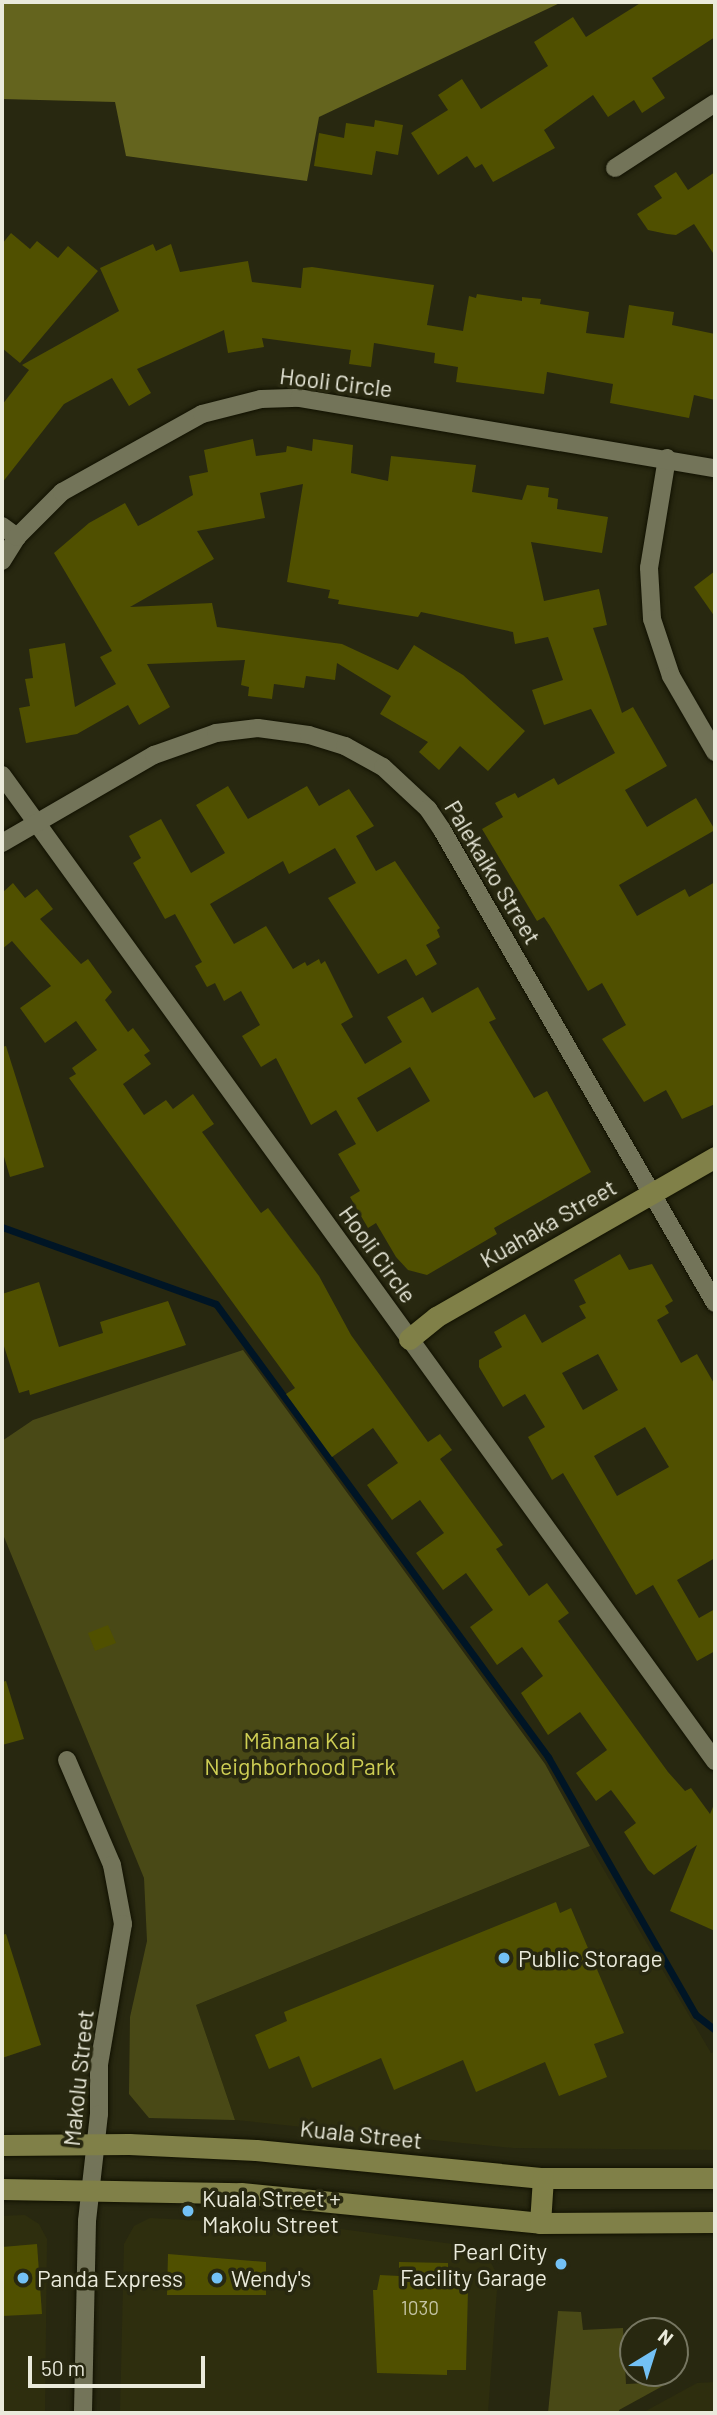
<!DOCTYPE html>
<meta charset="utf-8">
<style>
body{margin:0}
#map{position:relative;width:717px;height:2415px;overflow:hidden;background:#282810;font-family:Barlow,sans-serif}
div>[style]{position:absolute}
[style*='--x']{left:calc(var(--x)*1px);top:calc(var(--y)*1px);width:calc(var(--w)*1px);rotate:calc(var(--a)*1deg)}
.built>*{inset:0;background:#2e2e0e}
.green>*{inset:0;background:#494916}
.forest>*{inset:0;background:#64641e}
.stream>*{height:7px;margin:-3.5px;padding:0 3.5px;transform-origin:3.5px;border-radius:3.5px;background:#001525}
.building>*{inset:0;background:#505000}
.roads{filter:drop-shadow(0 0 2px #110) drop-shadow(0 0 2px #110)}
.street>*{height:18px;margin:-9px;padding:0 9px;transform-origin:9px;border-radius:9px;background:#737459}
.secondary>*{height:21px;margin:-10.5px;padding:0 10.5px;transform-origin:10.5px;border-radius:10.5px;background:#808048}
.dots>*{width:19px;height:19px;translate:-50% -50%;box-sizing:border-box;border:4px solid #282810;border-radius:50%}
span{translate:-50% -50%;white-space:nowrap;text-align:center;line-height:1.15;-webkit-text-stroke:7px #282810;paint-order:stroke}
.number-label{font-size:19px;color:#c4c4a4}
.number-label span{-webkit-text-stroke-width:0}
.street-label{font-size:23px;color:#eaeadb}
.park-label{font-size:23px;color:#cece54}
.poi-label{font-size:23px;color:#eaeadb}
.left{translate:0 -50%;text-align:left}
.right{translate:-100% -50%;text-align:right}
.frame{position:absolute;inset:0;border:4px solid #eaeadb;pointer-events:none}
.north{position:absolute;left:619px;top:2317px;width:70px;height:70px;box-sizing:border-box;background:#282810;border:2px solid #767661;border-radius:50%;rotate:38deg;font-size:19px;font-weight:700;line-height:28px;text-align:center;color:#eaeadb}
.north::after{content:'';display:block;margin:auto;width:24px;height:32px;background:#73c1f5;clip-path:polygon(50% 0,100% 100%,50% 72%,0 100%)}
.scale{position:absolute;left:28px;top:2356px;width:177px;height:32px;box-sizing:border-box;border:4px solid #eaeadb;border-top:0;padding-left:9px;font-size:21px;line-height:24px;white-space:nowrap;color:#eaeadb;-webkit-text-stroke:5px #282810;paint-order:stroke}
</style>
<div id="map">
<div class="built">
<i style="clip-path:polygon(590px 1846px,711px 2053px,715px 2052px,715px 2150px,513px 2148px,235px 2120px,196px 2005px)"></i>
<i style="clip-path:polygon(25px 2215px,39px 2224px,47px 2239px,45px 2413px,2px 2413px,2px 2216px)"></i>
<i style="clip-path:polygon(150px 2218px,326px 2227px,483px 2248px,498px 2276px,488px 2413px,120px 2413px,124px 2244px,134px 2226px)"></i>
<i style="clip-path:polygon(715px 2382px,715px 2413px,642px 2413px,697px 2383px)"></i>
</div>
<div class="green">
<i style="clip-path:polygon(243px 1350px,545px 1764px,590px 1846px,196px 2005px,235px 2120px,149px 2118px,129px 2094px,130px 2017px,147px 1941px,144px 1878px,2px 1532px,2px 1441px,33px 1420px)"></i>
<i style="clip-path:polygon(558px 2311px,581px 2312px,583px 2330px,623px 2328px,626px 2384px,670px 2382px,619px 2410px,620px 2413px,548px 2413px)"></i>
</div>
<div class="forest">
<i style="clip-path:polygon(2px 2px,562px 2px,319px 117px,307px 181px,126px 156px,115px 102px,2px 99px)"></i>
</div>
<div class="stream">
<i style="--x:2;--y:1227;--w:227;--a:19.8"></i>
<i style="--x:216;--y:1304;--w:562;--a:53.76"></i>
<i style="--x:548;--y:1757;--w:297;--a:60.2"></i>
<i style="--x:696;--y:2015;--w:24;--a:38"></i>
</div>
<div class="building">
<i style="clip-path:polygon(642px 2px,715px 2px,715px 37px,652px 78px,665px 98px,642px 113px,634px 100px,608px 117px,593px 95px,544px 130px,555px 148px,493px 182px,482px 164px,475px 168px,467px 156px,438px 175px,411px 133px,448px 110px,438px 95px,462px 79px,481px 109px,548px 66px,534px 42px,573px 17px,586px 37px)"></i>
<i style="clip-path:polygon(375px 120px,403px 125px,398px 155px,376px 151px,372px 175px,314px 166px,319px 133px,344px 138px,346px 123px,374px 127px)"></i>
<i style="clip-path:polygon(676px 172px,688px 190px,715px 172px,715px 256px,694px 224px,676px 235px,667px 234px,648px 230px,637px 214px,662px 198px,654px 186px)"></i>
<i style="clip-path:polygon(11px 233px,30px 249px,37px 241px,58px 258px,68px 246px,98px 271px,20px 363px,2px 348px,2px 244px)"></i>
<i style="clip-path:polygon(153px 244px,156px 251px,171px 244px,180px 272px,248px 261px,252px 282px,301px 288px,303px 268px,312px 267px,434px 285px,427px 325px,463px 331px,469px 296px,476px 298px,477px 294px,522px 301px,522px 297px,541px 299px,540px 304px,589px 312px,586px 333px,624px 338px,629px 305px,674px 312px,672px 325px,715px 334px,715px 400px,694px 395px,689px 418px,610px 403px,613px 384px,547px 372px,544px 394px,456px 382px,458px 367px,434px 363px,435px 353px,374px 343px,371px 367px,349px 364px,351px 350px,262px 338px,264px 347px,228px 353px,224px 330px,137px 369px,151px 393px,129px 406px,112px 378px,64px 404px,2px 483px,2px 405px,29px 370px,22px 365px,119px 311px,100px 268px)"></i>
<i style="clip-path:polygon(253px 439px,256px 456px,286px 452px,287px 446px,312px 451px,313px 439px,353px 445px,351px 473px,388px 481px,391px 456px,476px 465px,472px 492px,522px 500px,527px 485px,549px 488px,548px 497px,558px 499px,557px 509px,608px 517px,602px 553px,531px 542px,544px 601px,599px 589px,607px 625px,593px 628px,622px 713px,633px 707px,667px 766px,625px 790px,647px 827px,696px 798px,715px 830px,619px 885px,637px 916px,685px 889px,689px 897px,715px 882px,715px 1104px,682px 1119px,666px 1090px,644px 1102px,602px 1039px,626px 1025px,602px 983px,588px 991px,550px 926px,544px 917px,537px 921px,482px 829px,503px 817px,495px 803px,515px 793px,518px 798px,554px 778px,558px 785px,615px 753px,591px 709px,544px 725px,532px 690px,563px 680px,548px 637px,515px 644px,513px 632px,421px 612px,418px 617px,338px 604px,339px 600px,328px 598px,330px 590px,287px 582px,303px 484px,260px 493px,265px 518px,197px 531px,214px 559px,130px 607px,212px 603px,217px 627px,342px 644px,398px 670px,414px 645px,463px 675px,525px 731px,488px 771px,460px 746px,439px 770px,419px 752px,428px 742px,380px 714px,391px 696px,337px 663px,335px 680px,306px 676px,304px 688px,274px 684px,272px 699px,248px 696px,249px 687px,241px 685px,245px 660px,147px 664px,170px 707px,139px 725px,128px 705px,77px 734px,26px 743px,19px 708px,30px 706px,25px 679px,33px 678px,29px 649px,65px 643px,75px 707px,116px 684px,100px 657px,112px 651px,54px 553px,89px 523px,125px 503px,138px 526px,148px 521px,193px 495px,189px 476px,208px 472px,204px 450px)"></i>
<i style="clip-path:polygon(715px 571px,715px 617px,694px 587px)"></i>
<i style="clip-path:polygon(evenodd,228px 786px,248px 819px,307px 786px,319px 806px,349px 789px,374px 826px,356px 836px,376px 871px,395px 861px,440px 928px,437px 930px,440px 937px,426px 945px,437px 964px,416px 976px,406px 959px,378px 974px,328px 898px,356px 883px,335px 848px,289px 874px,283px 861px,210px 904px,234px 944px,266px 926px,293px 969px,305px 962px,307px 966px,319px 959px,321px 964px,325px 961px,353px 1017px,341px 1024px,365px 1064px,402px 1042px,387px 1017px,423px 997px,432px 1013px,478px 987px,496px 1019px,489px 1022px,534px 1098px,547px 1091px,591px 1172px,494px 1228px,497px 1234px,427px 1275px,408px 1270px,396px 1257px,376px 1223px,368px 1228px,350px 1197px,360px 1191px,338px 1154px,356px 1144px,336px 1110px,311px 1125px,276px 1058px,261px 1067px,242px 1036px,260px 1025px,241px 991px,224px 1001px,215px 983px,207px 987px,195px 966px,202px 962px,175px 914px,165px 919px,133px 863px,141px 858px,129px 836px,161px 819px,191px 873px,225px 853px,196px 805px,228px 786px,410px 1067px,430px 1101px,377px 1132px,357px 1098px,410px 1067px)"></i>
<i style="clip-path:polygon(13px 883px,25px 898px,37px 889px,53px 909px,40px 919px,81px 964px,88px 959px,112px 992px,105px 1000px,128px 1032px,133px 1028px,150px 1051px,144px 1055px,151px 1064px,123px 1084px,144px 1115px,166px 1100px,173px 1109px,193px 1094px,214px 1124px,202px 1132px,261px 1213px,268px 1208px,319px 1276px,351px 1335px,428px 1442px,440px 1434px,452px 1450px,440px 1459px,503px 1545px,496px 1549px,529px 1596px,547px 1583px,569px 1613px,558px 1621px,668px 1772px,685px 1791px,691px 1788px,710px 1814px,715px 1802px,715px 1931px,670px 1911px,697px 1845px,654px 1875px,648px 1870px,624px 1832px,636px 1823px,611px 1790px,596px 1801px,576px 1773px,607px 1750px,580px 1712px,548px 1735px,521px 1693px,543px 1676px,522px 1647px,497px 1665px,470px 1627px,493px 1610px,466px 1573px,443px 1590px,416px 1553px,444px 1533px,420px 1500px,392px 1520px,367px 1485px,398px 1463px,373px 1428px,332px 1457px,286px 1394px,295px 1388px,69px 1078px,76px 1074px,72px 1068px,97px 1050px,76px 1021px,45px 1043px,20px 1008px,51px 986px,12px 941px,2px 949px,2px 893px)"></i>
<i style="clip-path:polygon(6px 1046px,44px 1167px,10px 1177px,2px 1150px,2px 1047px)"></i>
<i style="clip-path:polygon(evenodd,620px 1254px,629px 1270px,652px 1264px,673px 1301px,665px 1306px,669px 1313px,657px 1320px,681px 1363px,697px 1354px,715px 1385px,715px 1558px,677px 1580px,699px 1618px,715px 1609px,715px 1651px,697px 1661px,653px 1585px,636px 1595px,563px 1473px,552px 1480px,528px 1437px,545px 1427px,525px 1394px,503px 1407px,479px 1367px,479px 1360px,502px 1347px,494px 1332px,525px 1314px,542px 1343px,586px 1318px,579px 1306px,586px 1303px,574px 1280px,620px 1254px,598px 1354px,618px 1390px,583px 1410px,562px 1373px,598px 1354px,620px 1254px,645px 1427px,669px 1467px,617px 1496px,594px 1456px,645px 1427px)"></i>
<i style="clip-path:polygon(39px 1282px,59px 1347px,103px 1333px,100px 1322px,168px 1301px,186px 1345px,30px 1395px,29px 1390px,19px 1393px,2px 1340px,2px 1294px)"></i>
<i style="clip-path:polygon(108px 1625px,116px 1643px,95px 1651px,88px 1633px)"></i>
<i style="clip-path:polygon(6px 1681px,24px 1739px,2px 1745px,2px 1682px)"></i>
<i style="clip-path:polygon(556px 1902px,560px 1913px,571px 1908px,624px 2033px,594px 2044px,607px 2077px,559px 2096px,545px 2062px,476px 2092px,463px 2060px,394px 2090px,381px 2058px,312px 2088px,299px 2056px,269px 2069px,255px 2035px,287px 2021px,284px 2012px)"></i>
<i style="clip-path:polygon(6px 1934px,41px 2045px,2px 2058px,2px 1935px)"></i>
<i style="clip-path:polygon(37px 2244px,42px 2314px,2px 2316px,2px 2247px)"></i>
<i style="clip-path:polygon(168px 2254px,266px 2262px,266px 2295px,167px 2295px)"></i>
<i style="clip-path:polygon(399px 2262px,448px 2263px,448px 2276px,460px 2277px,460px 2288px,468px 2289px,466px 2370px,447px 2370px,447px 2375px,377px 2373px,373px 2290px,377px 2290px,380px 2275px,399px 2276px)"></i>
</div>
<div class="roads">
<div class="street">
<i style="--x:615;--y:168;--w:119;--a:-33"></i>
<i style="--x:667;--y:458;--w:111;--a:99.3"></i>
<i style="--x:649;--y:568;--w:51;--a:86.6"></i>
<i style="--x:652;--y:619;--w:60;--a:71.6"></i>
<i style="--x:671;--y:676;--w:88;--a:59.9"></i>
<i style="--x:2;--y:526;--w:19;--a:36"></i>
<i style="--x:2;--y:561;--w:28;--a:-58"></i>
<i style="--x:17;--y:537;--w:64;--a:-45"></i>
<i style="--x:62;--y:492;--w:160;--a:-29.1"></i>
<i style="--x:202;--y:414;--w:61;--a:-14.3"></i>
<i style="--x:261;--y:399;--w:38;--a:-2"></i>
<i style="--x:299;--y:398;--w:422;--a:9.6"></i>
<i style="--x:2;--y:775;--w:1217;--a:54.13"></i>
<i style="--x:2;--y:843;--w:176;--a:-30.1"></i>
<i style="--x:154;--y:755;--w:66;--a:-19.5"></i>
<i style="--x:216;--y:733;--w:42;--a:-6.8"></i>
<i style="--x:258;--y:728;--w:51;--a:7.8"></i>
<i style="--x:309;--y:735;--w:38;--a:17"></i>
<i style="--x:345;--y:746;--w:43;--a:28.9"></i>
<i style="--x:383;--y:767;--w:62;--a:43"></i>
<i style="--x:428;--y:809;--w:25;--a:56"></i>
<i style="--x:442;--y:830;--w:546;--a:60.01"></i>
<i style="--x:67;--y:1760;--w:114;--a:66.8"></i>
<i style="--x:112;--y:1865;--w:60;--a:79.4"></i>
<i style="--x:123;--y:1924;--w:143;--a:99.7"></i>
<i style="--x:99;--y:2065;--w:49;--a:90"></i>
<i style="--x:99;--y:2114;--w:108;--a:96.4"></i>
<i style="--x:87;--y:2221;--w:192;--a:91.2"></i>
</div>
<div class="secondary">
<i style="--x:409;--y:1339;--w:35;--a:-39"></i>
<i style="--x:436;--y:1317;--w:322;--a:-29.8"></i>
<i style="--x:2;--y:2145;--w:127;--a:-0.5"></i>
<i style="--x:129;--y:2144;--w:127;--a:2.7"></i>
<i style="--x:256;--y:2150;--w:288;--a:5.6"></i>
<i style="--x:543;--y:2178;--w:172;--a:0"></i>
<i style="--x:2;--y:2189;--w:239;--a:1"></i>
<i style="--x:241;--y:2193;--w:301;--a:5.7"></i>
<i style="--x:540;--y:2223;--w:175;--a:-0.3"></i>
<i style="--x:540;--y:2223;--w:45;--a:-86.2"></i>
</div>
</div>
<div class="dots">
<i style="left:504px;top:1958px;background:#73c1f5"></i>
<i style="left:188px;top:2211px;background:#73c1f5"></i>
<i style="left:561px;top:2264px;background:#73c1f5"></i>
<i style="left:23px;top:2278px;background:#73c1f5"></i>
<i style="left:217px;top:2278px;background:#73c1f5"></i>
</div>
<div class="number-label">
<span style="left:420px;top:2308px">1030</span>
</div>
<div class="street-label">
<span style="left:336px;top:382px;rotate:7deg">Hooli Circle</span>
<span style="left:493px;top:872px;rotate:59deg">Palekaiko Street</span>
<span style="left:548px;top:1223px;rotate:-30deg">Kuahaka Street</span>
<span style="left:378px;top:1254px;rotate:54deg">Hooli Circle</span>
<span style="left:78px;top:2078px;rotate:-84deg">Makolu Street</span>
<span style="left:361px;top:2134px;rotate:6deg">Kuala Street</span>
</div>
<div class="park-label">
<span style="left:300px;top:1753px">Mānana Kai<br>Neighborhood Park</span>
</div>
<div class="poi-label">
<span class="left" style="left:518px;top:1958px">Public Storage</span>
<span class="left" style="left:202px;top:2211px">Kuala Street +<br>Makolu Street</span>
<span class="right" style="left:547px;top:2264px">Pearl City<br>Facility Garage</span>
<span class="left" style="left:37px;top:2278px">Panda Express</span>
<span class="left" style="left:231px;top:2278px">Wendy's</span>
</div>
<div class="frame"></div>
<div class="north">N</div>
<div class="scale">50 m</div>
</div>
